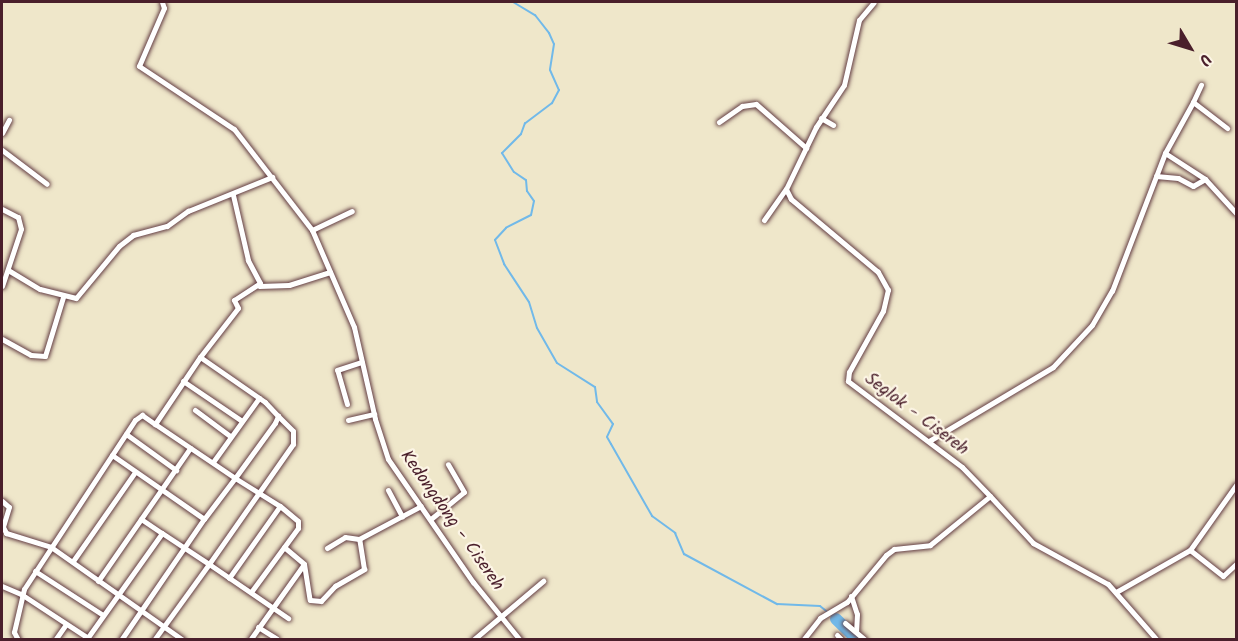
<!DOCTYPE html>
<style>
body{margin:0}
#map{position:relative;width:1238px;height:641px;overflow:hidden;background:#efe7ca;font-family:Kalam,sans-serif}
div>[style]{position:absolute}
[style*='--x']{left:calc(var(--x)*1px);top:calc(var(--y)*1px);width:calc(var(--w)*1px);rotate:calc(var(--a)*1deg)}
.stream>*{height:2px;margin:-1px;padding:0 1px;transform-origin:1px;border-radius:1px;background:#71b9e9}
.river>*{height:12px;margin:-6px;padding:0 6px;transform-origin:6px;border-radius:6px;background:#71b9e9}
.roads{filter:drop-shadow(0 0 2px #633d43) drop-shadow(0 0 2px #633d43)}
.minor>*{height:5px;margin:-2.5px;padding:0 2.5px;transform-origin:2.5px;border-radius:2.5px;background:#fff}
span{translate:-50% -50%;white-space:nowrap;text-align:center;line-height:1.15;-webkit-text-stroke:4.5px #fcf5e5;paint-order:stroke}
.street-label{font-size:18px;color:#4a1f2b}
.frame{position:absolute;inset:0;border:3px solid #4a1f2b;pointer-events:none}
.north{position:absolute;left:1160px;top:18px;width:60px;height:60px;-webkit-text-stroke:4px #fcf5e5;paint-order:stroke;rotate:128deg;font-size:16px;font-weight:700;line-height:24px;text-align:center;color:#4a1f2b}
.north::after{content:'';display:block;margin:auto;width:21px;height:27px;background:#4a1f2b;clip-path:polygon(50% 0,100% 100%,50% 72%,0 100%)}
</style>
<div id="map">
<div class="stream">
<i style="--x:513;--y:2;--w:26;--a:31"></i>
<i style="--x:535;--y:15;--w:23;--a:52"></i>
<i style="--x:549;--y:33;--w:12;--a:66"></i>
<i style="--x:554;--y:44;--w:26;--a:99"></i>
<i style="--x:550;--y:70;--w:22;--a:66"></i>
<i style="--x:559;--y:90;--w:15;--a:118"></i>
<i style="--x:552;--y:103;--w:34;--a:143"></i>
<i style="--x:525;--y:123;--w:12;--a:110"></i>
<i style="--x:521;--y:134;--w:27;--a:135"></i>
<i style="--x:502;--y:153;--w:22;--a:58"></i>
<i style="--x:514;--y:172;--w:14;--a:34"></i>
<i style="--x:526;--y:180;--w:11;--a:85"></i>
<i style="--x:527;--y:191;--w:12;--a:55"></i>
<i style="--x:534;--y:201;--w:14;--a:102"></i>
<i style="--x:531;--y:215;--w:28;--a:153"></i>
<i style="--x:506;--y:228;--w:16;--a:133"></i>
<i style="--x:495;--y:240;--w:26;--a:69"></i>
<i style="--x:504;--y:264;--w:45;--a:56.7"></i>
<i style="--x:529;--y:302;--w:27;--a:73"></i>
<i style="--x:537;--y:328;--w:40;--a:60.3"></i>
<i style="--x:557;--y:363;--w:45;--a:32.3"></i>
<i style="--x:595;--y:387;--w:15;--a:82"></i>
<i style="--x:597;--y:402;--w:27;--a:54"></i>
<i style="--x:613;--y:424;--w:14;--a:115"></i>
<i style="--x:607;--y:437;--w:8;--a:60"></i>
<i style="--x:611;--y:444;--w:83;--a:60.3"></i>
<i style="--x:652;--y:516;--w:29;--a:36"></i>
<i style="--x:675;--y:533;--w:23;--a:67"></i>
<i style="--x:684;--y:554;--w:106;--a:28.3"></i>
<i style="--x:777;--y:604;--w:43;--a:2.7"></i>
<i style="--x:820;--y:606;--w:21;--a:39"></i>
</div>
<div class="river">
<i style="--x:836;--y:619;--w:30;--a:44"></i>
</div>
<div class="roads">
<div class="minor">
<i style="--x:162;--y:2;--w:6;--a:72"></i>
<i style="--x:164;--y:8;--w:63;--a:113.3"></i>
<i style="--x:139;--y:66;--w:114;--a:33.6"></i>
<i style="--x:234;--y:129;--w:128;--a:52.3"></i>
<i style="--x:312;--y:230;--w:106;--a:66.6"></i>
<i style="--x:354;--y:327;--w:94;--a:77.1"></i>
<i style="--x:375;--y:419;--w:42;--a:72"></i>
<i style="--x:388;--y:459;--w:150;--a:55.4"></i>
<i style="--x:473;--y:582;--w:75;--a:51"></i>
<i style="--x:1193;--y:102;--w:19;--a:-65"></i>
<i style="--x:821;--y:118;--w:14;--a:30"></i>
<i style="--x:719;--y:122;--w:28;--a:-35"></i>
<i style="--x:742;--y:106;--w:14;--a:-8"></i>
<i style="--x:756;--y:104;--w:67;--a:41.3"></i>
<i style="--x:2;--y:133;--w:15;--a:-62"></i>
<i style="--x:2;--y:150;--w:56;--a:37.1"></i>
<i style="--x:1165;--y:153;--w:48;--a:33"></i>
<i style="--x:1205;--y:179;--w:46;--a:47.6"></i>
<i style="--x:1156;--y:176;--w:22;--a:5"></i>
<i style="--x:1178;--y:178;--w:17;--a:28"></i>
<i style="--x:1193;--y:186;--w:14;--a:-30"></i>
<i style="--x:2;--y:209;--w:18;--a:27"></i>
<i style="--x:18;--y:217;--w:12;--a:76"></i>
<i style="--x:21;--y:229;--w:60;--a:108.4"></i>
<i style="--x:764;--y:220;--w:38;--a:-55"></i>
<i style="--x:312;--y:230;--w:44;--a:-25.4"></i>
<i style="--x:8;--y:270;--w:37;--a:31"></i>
<i style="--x:40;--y:289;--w:37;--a:14"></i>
<i style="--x:76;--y:298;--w:67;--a:-50.4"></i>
<i style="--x:119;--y:246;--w:18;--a:-38"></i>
<i style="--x:133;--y:235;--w:35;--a:-15"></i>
<i style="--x:167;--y:226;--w:26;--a:-36"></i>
<i style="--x:188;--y:211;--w:91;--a:-22"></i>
<i style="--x:259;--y:286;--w:30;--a:-2"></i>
<i style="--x:289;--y:285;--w:43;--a:-17.6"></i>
<i style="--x:2;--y:339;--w:33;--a:29"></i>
<i style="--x:31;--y:355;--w:14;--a:4"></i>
<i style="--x:45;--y:356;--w:62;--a:-73"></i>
<i style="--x:200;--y:357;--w:62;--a:-52.2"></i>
<i style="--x:238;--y:308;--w:9;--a:-117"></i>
<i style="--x:234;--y:300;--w:31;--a:-33"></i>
<i style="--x:260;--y:283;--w:26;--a:-118"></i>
<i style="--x:248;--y:260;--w:67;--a:-103"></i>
<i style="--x:183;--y:381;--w:71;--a:34.1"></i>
<i style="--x:347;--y:404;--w:35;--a:-106"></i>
<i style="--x:337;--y:370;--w:26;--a:-18"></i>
<i style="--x:195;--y:410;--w:44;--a:36.6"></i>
<i style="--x:278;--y:416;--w:21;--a:45"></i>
<i style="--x:293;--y:431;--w:13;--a:90"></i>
<i style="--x:293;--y:444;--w:146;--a:125"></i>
<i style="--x:209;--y:564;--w:96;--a:34.4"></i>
<i style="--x:348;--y:420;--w:27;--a:-13"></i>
<i style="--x:126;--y:434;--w:62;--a:35.8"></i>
<i style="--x:929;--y:441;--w:144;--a:-30.8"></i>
<i style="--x:1053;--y:367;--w:57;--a:-47.1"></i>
<i style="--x:1092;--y:325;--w:39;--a:-60"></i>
<i style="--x:1112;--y:291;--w:148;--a:-69"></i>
<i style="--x:1165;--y:153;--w:58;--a:-61.2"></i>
<i style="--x:1193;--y:102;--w:43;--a:37.4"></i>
<i style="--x:112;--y:455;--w:112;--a:34.8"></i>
<i style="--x:213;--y:462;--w:79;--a:-54.3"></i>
<i style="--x:388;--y:490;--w:30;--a:62"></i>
<i style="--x:990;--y:496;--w:64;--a:47.5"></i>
<i style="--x:1033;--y:543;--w:85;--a:28.7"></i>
<i style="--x:1108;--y:584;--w:74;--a:48.8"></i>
<i style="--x:2;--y:501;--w:9;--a:41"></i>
<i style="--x:9;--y:507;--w:21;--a:107"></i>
<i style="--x:3;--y:527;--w:7;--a:63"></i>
<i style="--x:6;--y:533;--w:47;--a:17.3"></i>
<i style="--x:51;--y:547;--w:161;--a:35.2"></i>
<i style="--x:432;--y:518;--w:41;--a:-39.1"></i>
<i style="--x:464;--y:492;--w:32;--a:-120"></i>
<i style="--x:141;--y:519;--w:25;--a:34"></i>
<i style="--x:284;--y:547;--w:26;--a:40"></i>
<i style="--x:304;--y:564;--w:36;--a:81"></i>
<i style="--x:310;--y:600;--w:11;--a:5"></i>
<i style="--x:321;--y:601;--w:21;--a:-47"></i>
<i style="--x:335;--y:586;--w:34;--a:-30"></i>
<i style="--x:364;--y:569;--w:30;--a:-99"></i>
<i style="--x:359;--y:539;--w:70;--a:-28"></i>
<i style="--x:327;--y:548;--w:21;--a:-31"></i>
<i style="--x:345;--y:537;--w:14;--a:8"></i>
<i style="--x:1190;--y:550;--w:42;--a:38.2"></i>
<i style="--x:1223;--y:576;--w:18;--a:-43"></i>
<i style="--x:73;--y:561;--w:108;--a:-55.1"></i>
<i style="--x:35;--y:571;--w:81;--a:32.9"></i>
<i style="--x:229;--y:578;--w:88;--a:-54.7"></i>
<i style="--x:98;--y:581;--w:162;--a:-55.3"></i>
<i style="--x:2;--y:586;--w:21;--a:23"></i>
<i style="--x:21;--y:594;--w:80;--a:33.3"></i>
<i style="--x:1116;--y:592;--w:85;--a:-29.6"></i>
<i style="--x:1190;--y:550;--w:80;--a:-54.7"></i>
<i style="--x:851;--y:596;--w:19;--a:72"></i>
<i style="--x:857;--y:614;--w:17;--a:93"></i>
<i style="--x:845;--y:623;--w:26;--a:40"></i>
<i style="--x:258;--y:627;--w:22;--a:32"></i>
<i style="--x:837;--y:635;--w:7;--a:45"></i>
<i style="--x:18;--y:640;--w:9;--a:-117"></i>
<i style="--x:14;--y:632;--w:44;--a:-76.9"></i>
<i style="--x:24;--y:589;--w:202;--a:-56.7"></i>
<i style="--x:135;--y:420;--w:9;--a:-36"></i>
<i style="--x:142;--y:415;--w:16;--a:35"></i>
<i style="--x:55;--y:640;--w:19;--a:-55"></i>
<i style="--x:86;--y:640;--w:131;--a:-54.6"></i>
<i style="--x:162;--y:533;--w:56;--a:33.4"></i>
<i style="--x:209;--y:564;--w:94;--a:125.9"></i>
<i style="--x:121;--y:640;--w:147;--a:-55.6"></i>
<i style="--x:204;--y:519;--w:51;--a:-52.9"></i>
<i style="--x:235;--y:478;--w:68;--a:-54"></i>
<i style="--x:275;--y:423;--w:8;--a:-67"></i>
<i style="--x:278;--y:416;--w:19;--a:-133"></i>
<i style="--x:265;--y:402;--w:79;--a:-145.3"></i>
<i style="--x:200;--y:357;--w:81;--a:123.9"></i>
<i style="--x:155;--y:424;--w:97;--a:34"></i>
<i style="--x:235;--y:478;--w:53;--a:31.9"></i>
<i style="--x:280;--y:506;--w:23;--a:40"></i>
<i style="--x:298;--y:521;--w:7;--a:90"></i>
<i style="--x:298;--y:528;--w:79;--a:126.3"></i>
<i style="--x:250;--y:640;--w:93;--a:-54.6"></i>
<i style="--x:473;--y:640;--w:92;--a:-40.1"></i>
<i style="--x:803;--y:640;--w:28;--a:-52"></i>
<i style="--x:820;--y:618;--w:31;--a:-31"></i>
<i style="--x:847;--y:602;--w:61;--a:-50.3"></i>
<i style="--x:886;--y:555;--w:10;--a:-37"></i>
<i style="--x:894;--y:549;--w:36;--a:-6"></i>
<i style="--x:930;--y:545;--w:77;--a:-39.2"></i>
<i style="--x:990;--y:496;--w:40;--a:-134"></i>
<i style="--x:962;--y:467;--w:143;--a:-143"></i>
<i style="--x:848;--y:381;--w:9;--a:-84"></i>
<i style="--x:849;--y:372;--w:70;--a:-60.9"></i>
<i style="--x:883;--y:311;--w:22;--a:-77"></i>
<i style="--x:888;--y:290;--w:21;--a:-119"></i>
<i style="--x:878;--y:272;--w:114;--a:-140"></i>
<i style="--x:791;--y:199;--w:11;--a:-117"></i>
<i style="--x:786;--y:189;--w:69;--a:-64.2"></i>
<i style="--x:816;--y:127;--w:50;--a:-56.3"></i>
<i style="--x:844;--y:85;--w:67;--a:-77"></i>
<i style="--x:859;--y:20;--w:23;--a:-50"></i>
</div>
</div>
<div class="street-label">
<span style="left:916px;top:415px;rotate:37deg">Seglok - Cisereh</span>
<span style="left:451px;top:521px;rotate:55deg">Kedongdong - Cisereh</span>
</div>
<div class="frame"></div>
<div class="north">U</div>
</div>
